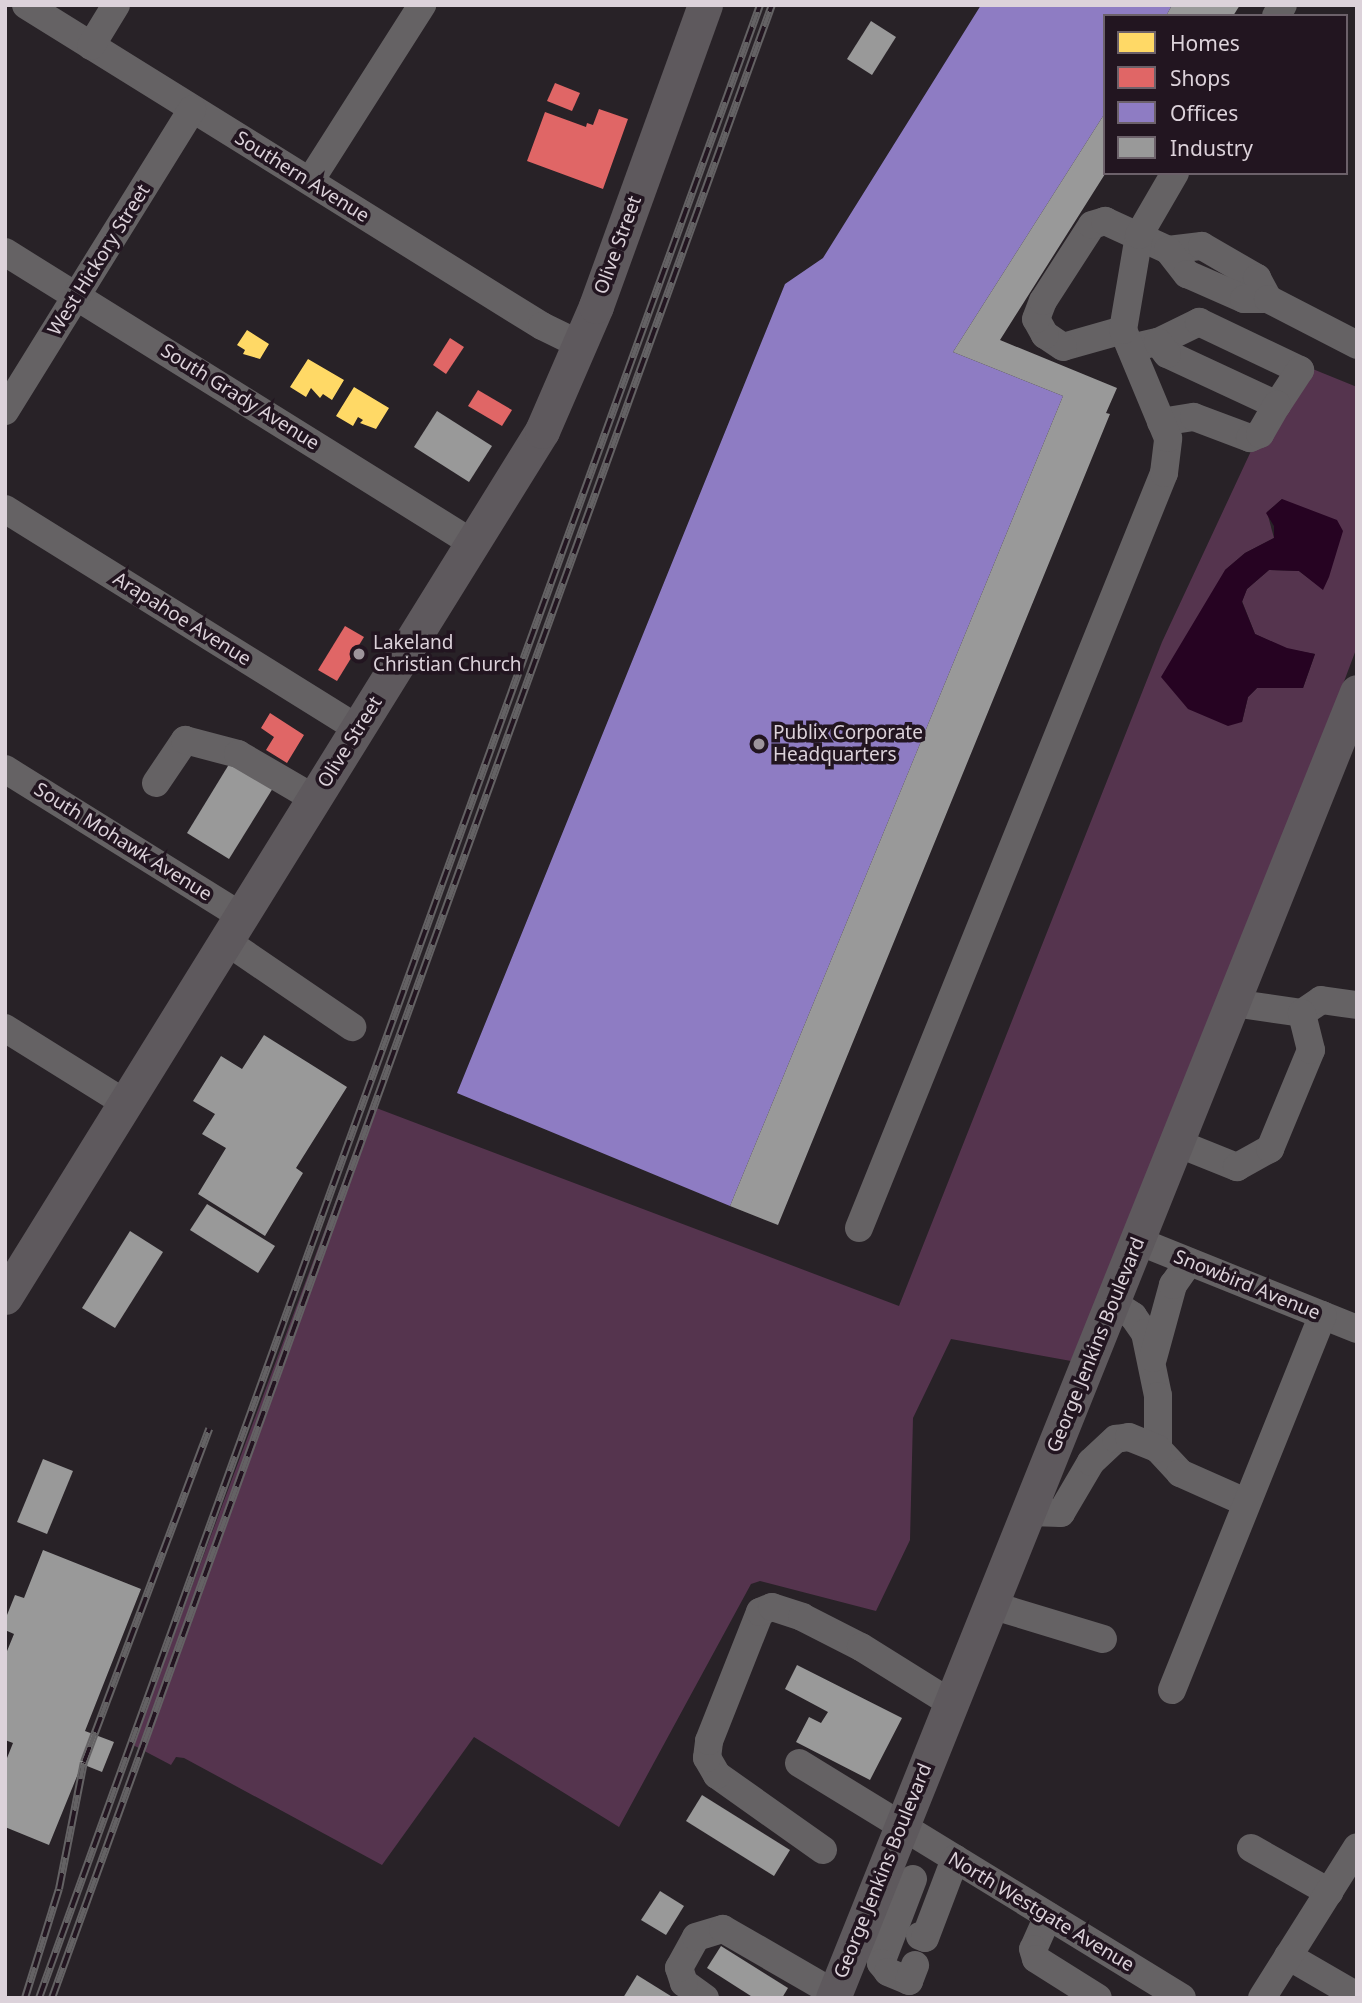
<!DOCTYPE html>
<style>
body{margin:0}
#map{position:relative;width:1362px;height:2003px;overflow:hidden;background:#282227;font-family:"Noto Sans",sans-serif}
div>[style]{position:absolute}
[style*='--x']{left:calc(var(--x)*1px);top:calc(var(--y)*1px);width:calc(var(--w)*1px);rotate:calc(var(--a)*1deg)}
.green>*{inset:0;background:#55344e}
.water>*{inset:0;background:#260322}
.homes>*{inset:0;background:#ffd966}
.shops>*{inset:0;background:#e06666}
.offices>*{inset:0;background:#8e7cc3}
.industry>*{inset:0;background:#999}
.minor>*{height:28px;margin:-14px;padding:0 14px;transform-origin:14px;border-radius:14px;background:#656264}
.major>*{height:35px;margin:-17.5px;padding:0 17.5px;transform-origin:17.5px;border-radius:17.5px;background:#5e595d}
.rail>*{height:8px;margin-top:-4px;transform-origin:0;background:repeating-linear-gradient(90deg,#221520 0 16px,#646264 0 32px);box-sizing:border-box;border-block:2px solid #646264}
.dots>*{width:19px;height:19px;translate:-50% -50%;box-sizing:border-box;border:4px solid #221520;border-radius:50%}
span{translate:-50% -50%;white-space:nowrap;text-align:center;line-height:1.15;-webkit-text-stroke:7px #221520;paint-order:stroke}
.street-label{font-size:19px;color:#dcd2da}
.poi-label{font-size:19px;color:#dcd2da}
.left{translate:0 -50%;text-align:left}
.frame{position:absolute;inset:0;border:7px solid #dcd2da;pointer-events:none}
.legend{position:absolute;left:1103px;top:14px;width:245px;height:161px;box-sizing:border-box;background:#221520;border:2px solid #6c616a;margin:0;padding:9px 12px;list-style:none;font-size:21px;color:#dcd2da}
.legend li{display:flex;align-items:center;gap:14px;height:35px}
.legend b{width:35px;border:2px solid #6c616a}
</style>
<div id="map">
<div class="green">
<i style="clip-path:polygon(evenodd,1293px 361px,1357px 387px,1357px 647px,1262px 899px,1071px 1361px,951px 1339px,913px 1418px,910px 1540px,876px 1611px,760px 1581px,751px 1584px,619px 1827px,474px 1737px,382px 1865px,184px 1758px,176px 1757px,171px 1765px,133px 1745px,371px 1106px,899px 1306px,1162px 642px,1293px 361px,1282px 499px,1323px 589px,1299px 571px,1269px 570px,1247px 589px,1242px 601px,1255px 634px,1287px 649px,1315px 654px,1303px 688px,1257px 688px,1248px 697px,1242px 722px,1225px 570px,1245px 553px,1274px 538px,1267px 512px,1282px 499px)"></i>
</div>
<div class="water">
<i style="clip-path:polygon(1282px 499px,1337px 520px,1343px 531px,1329px 577px,1323px 590px,1299px 571px,1269px 570px,1247px 589px,1242px 602px,1255px 634px,1287px 648px,1315px 654px,1303px 688px,1257px 688px,1248px 697px,1242px 722px,1228px 726px,1188px 709px,1161px 677px,1225px 570px,1245px 553px,1274px 538px,1274px 526px,1266px 513px)"></i>
</div>
<div class="homes">
<i style="clip-path:polygon(247px 330px,269px 344px,260px 359px,243px 354px,245px 350px,237px 345px)"></i>
<i style="clip-path:polygon(308px 359px,344px 380px,332px 400px,323px 394px,320px 398px,311px 388px,306px 397px,290px 387px)"></i>
<i style="clip-path:polygon(354px 387px,389px 408px,376px 429px,360px 423px,363px 420px,358px 417px,353px 426px,336px 416px)"></i>
</div>
<div class="shops">
<i style="clip-path:polygon(555px 83px,580px 93px,572px 111px,547px 101px)"></i>
<i style="clip-path:polygon(599px 109px,628px 119px,603px 189px,527px 161px,545px 112px,586px 127px,587px 123px,593px 125px)"></i>
<i style="clip-path:polygon(450px 338px,464px 347px,446px 374px,433px 365px)"></i>
<i style="clip-path:polygon(478px 390px,512px 410px,502px 426px,468px 406px)"></i>
<i style="clip-path:polygon(345px 626px,364px 637px,337px 681px,318px 670px)"></i>
<i style="clip-path:polygon(270px 713px,304px 735px,287px 763px,266px 750px,274px 737px,261px 728px)"></i>
</div>
<div class="offices">
<i style="clip-path:polygon(981px 5px,1172px 5px,1166px 16px,1105px 16px,1105px 113px,953px 352px,1063px 396px,730px 1206px,457px 1093px,785px 284px,823px 258px)"></i>
</div>
<div class="industry">
<i style="clip-path:polygon(1172px 5px,1240px 5px,1233px 16px,1166px 16px)"></i>
<i style="clip-path:polygon(871px 21px,896px 37px,872px 75px,847px 59px)"></i>
<i style="clip-path:polygon(1105px 113px,1105px 174px,1000px 340px,1117px 388px,1106px 413px,1110px 414px,778px 1225px,730px 1206px,1063px 396px,953px 352px)"></i>
<i style="clip-path:polygon(437px 411px,492px 446px,469px 482px,414px 447px)"></i>
<i style="clip-path:polygon(231px 761px,273px 788px,229px 859px,187px 833px)"></i>
<i style="clip-path:polygon(264px 1035px,347px 1087px,296px 1168px,303px 1173px,265px 1236px,198px 1194px,226px 1148px,202px 1134px,215px 1114px,193px 1101px,221px 1056px,242px 1069px)"></i>
<i style="clip-path:polygon(207px 1204px,275px 1246px,258px 1273px,190px 1230px)"></i>
<i style="clip-path:polygon(130px 1231px,163px 1252px,115px 1328px,82px 1308px)"></i>
<i style="clip-path:polygon(43px 1459px,73px 1471px,47px 1534px,17px 1522px)"></i>
<i style="clip-path:polygon(43px 1550px,141px 1589px,85px 1731px,114px 1742px,102px 1772px,82px 1764px,49px 1845px,5px 1827px,5px 1763px,13px 1743px,5px 1740px,5px 1656px,14px 1634px,5px 1630px,5px 1620px,15px 1595px,24px 1598px)"></i>
<i style="clip-path:polygon(797px 1665px,902px 1718px,870px 1780px,796px 1742px,809px 1717px,821px 1723px,828px 1712px,785px 1689px)"></i>
<i style="clip-path:polygon(702px 1795px,790px 1850px,774px 1876px,686px 1821px)"></i>
<i style="clip-path:polygon(660px 1891px,684px 1906px,666px 1935px,641px 1920px)"></i>
<i style="clip-path:polygon(721px 1946px,788px 1988px,782px 1998px,754px 1998px,707px 1968px)"></i>
<i style="clip-path:polygon(637px 1975px,674px 1998px,623px 1998px)"></i>
</div>
<div class="minor">
<i style="--x:26;--y:5;--w:608;--a:31.89"></i>
<i style="--x:542;--y:326;--w:43;--a:26"></i>
<i style="--x:1276;--y:16;--w:13;--a:-58"></i>
<i style="--x:91;--y:46;--w:48;--a:-58.6"></i>
<i style="--x:310;--y:181;--w:209;--a:-57.5"></i>
<i style="--x:1168;--y:250;--w:34;--a:-7"></i>
<i style="--x:1202;--y:246;--w:64;--a:30.2"></i>
<i style="--x:1257;--y:278;--w:24;--a:62"></i>
<i style="--x:5;--y:252;--w:552;--a:31.91"></i>
<i style="--x:1123;--y:330;--w:62;--a:164.2"></i>
<i style="--x:1063;--y:347;--w:22;--a:-146"></i>
<i style="--x:1045;--y:335;--w:18;--a:-119"></i>
<i style="--x:1036;--y:319;--w:19;--a:-69"></i>
<i style="--x:1043;--y:301;--w:90;--a:-57.2"></i>
<i style="--x:1092;--y:225;--w:14;--a:-17"></i>
<i style="--x:1105;--y:221;--w:69;--a:24.7"></i>
<i style="--x:1168;--y:250;--w:31;--a:52"></i>
<i style="--x:1187;--y:274;--w:62;--a:23.7"></i>
<i style="--x:1244;--y:299;--w:24;--a:0"></i>
<i style="--x:1268;--y:299;--w:100;--a:27.3"></i>
<i style="--x:1131;--y:348;--w:28;--a:-13"></i>
<i style="--x:1158;--y:342;--w:46;--a:-26"></i>
<i style="--x:1199;--y:322;--w:112;--a:25.4"></i>
<i style="--x:1300;--y:370;--w:42;--a:123.3"></i>
<i style="--x:1277;--y:405;--w:121;--a:-155.1"></i>
<i style="--x:1167;--y:354;--w:15;--a:-127"></i>
<i style="--x:5;--y:411;--w:355;--a:-58.2"></i>
<i style="--x:1161;--y:422;--w:33;--a:-9"></i>
<i style="--x:1194;--y:417;--w:60;--a:20.6"></i>
<i style="--x:1250;--y:438;--w:11;--a:-22"></i>
<i style="--x:1260;--y:434;--w:34;--a:-60"></i>
<i style="--x:5;--y:509;--w:416;--a:31.9"></i>
<i style="--x:5;--y:769;--w:278;--a:31.9"></i>
<i style="--x:156;--y:783;--w:52;--a:-56"></i>
<i style="--x:185;--y:740;--w:55;--a:14.8"></i>
<i style="--x:238;--y:754;--w:89;--a:30.3"></i>
<i style="--x:226;--y:941;--w:153;--a:34.3"></i>
<i style="--x:1233;--y:1003;--w:70;--a:8.2"></i>
<i style="--x:1302;--y:1013;--w:23;--a:-34"></i>
<i style="--x:1321;--y:1000;--w:36;--a:8"></i>
<i style="--x:5;--y:1028;--w:142;--a:32"></i>
<i style="--x:1177;--y:1143;--w:65;--a:21.8"></i>
<i style="--x:1237;--y:1167;--w:38;--a:-29"></i>
<i style="--x:1270;--y:1149;--w:107;--a:-67.5"></i>
<i style="--x:1311;--y:1050;--w:38;--a:-104"></i>
<i style="--x:859;--y:1228;--w:814;--a:-68"></i>
<i style="--x:1164;--y:473;--w:35;--a:-83"></i>
<i style="--x:1168;--y:438;--w:117;--a:-112.6"></i>
<i style="--x:1123;--y:330;--w:96;--a:-80.4"></i>
<i style="--x:1139;--y:235;--w:72;--a:-59.9"></i>
<i style="--x:1138;--y:1241;--w:236;--a:21.9"></i>
<i style="--x:1113;--y:1303;--w:24;--a:33"></i>
<i style="--x:1133;--y:1316;--w:21;--a:55"></i>
<i style="--x:1145;--y:1333;--w:64;--a:78.3"></i>
<i style="--x:1158;--y:1396;--w:53;--a:90"></i>
<i style="--x:1158;--y:1449;--w:33;--a:47"></i>
<i style="--x:1180;--y:1473;--w:71;--a:24"></i>
<i style="--x:1153;--y:1358;--w:76;--a:-74.7"></i>
<i style="--x:1173;--y:1285;--w:28;--a:-55"></i>
<i style="--x:1029;--y:1512;--w:32;--a:2"></i>
<i style="--x:1061;--y:1513;--w:59;--a:-59.5"></i>
<i style="--x:1091;--y:1462;--w:34;--a:-43"></i>
<i style="--x:1116;--y:1439;--w:13;--a:-9"></i>
<i style="--x:1129;--y:1437;--w:31;--a:22"></i>
<i style="--x:991;--y:1605;--w:117;--a:16.9"></i>
<i style="--x:1172;--y:1690;--w:404;--a:-68.1"></i>
<i style="--x:799;--y:1763;--w:449;--a:31.5"></i>
<i style="--x:1251;--y:1848;--w:90;--a:29.4"></i>
<i style="--x:823;--y:1850;--w:130;--a:-144.7"></i>
<i style="--x:717;--y:1775;--w:20;--a:-120"></i>
<i style="--x:707;--y:1758;--w:17;--a:-83"></i>
<i style="--x:709;--y:1741;--w:139;--a:-68.4"></i>
<i style="--x:760;--y:1612;--w:13;--a:-23"></i>
<i style="--x:772;--y:1607;--w:32;--a:18"></i>
<i style="--x:802;--y:1617;--w:66;--a:27"></i>
<i style="--x:861;--y:1647;--w:106;--a:31.9"></i>
<i style="--x:913;--y:1879;--w:90;--a:110.9"></i>
<i style="--x:881;--y:1963;--w:11;--a:52"></i>
<i style="--x:888;--y:1972;--w:23;--a:23"></i>
<i style="--x:909;--y:1981;--w:17;--a:-69"></i>
<i style="--x:1048;--y:1916;--w:36;--a:114"></i>
<i style="--x:1033;--y:1949;--w:10;--a:73"></i>
<i style="--x:1036;--y:1959;--w:73;--a:32.2"></i>
<i style="--x:920;--y:1936;--w:5;--a:22"></i>
<i style="--x:925;--y:1938;--w:85;--a:-69.2"></i>
<i style="--x:1288;--y:1956;--w:80;--a:30.1"></i>
<i style="--x:705;--y:1998;--w:26;--a:-144"></i>
<i style="--x:684;--y:1983;--w:16;--a:-108"></i>
<i style="--x:679;--y:1968;--w:35;--a:-61"></i>
<i style="--x:696;--y:1937;--w:28;--a:-17"></i>
<i style="--x:723;--y:1929;--w:128;--a:30"></i>
<i style="--x:1262;--y:1998;--w:178;--a:-57.8"></i>
</div>
<div class="major">
<i style="--x:5;--y:1297;--w:1019;--a:-58.2"></i>
<i style="--x:542;--y:431;--w:136;--a:-66.6"></i>
<i style="--x:596;--y:306;--w:320;--a:-70.1"></i>
<i style="--x:833;--y:1998;--w:1407;--a:-68.14"></i>
</div>
<div class="rail">
<i style="--x:25;--y:1998;--w:114;--a:-72.7"></i>
<i style="--x:59;--y:1889;--w:129;--a:-78.9"></i>
<i style="--x:84;--y:1762;--w:356;--a:-69.4"></i>
<i style="--x:39;--y:1998;--w:2119;--a:-70.11"></i>
<i style="--x:52;--y:1998;--w:2119;--a:-70.14"></i>
</div>
<div class="dots">
<i style="left:359px;top:654px;background:#9d949b"></i>
<i style="left:759px;top:744px;background:#9d949b"></i>
</div>
<div class="street-label">
<span style="left:302px;top:177px;rotate:32deg">Southern Avenue</span>
<span style="left:618px;top:245px;rotate:-70deg">Olive Street</span>
<span style="left:99px;top:260px;rotate:-58deg">West Hickory Street</span>
<span style="left:240px;top:397px;rotate:32deg">South Grady Avenue</span>
<span style="left:182px;top:619px;rotate:32deg">Arapahoe Avenue</span>
<span style="left:350px;top:742px;rotate:-58deg">Olive Street</span>
<span style="left:123px;top:842px;rotate:32deg">South Mohawk Avenue</span>
<span style="left:1247px;top:1285px;rotate:22deg">Snowbird Avenue</span>
<span style="left:1096px;top:1345px;rotate:-68deg">George Jenkins Boulevard</span>
<span style="left:883px;top:1871px;rotate:-68deg">George Jenkins Boulevard</span>
<span style="left:1041px;top:1912px;rotate:31deg">North Westgate Avenue</span>
</div>
<div class="poi-label">
<span class="left" style="left:373px;top:654px">Lakeland<br>Christian Church</span>
<span class="left" style="left:773px;top:744px">Publix Corporate<br>Headquarters</span>
</div>
<div class="frame"></div>
<ul class="legend">
<li><b style="height:19px;background:#ffd966"></b>Homes</li>
<li><b style="height:19px;background:#e06666"></b>Shops</li>
<li><b style="height:19px;background:#8e7cc3"></b>Offices</li>
<li><b style="height:19px;background:#999"></b>Industry</li>
</ul>
</div>
